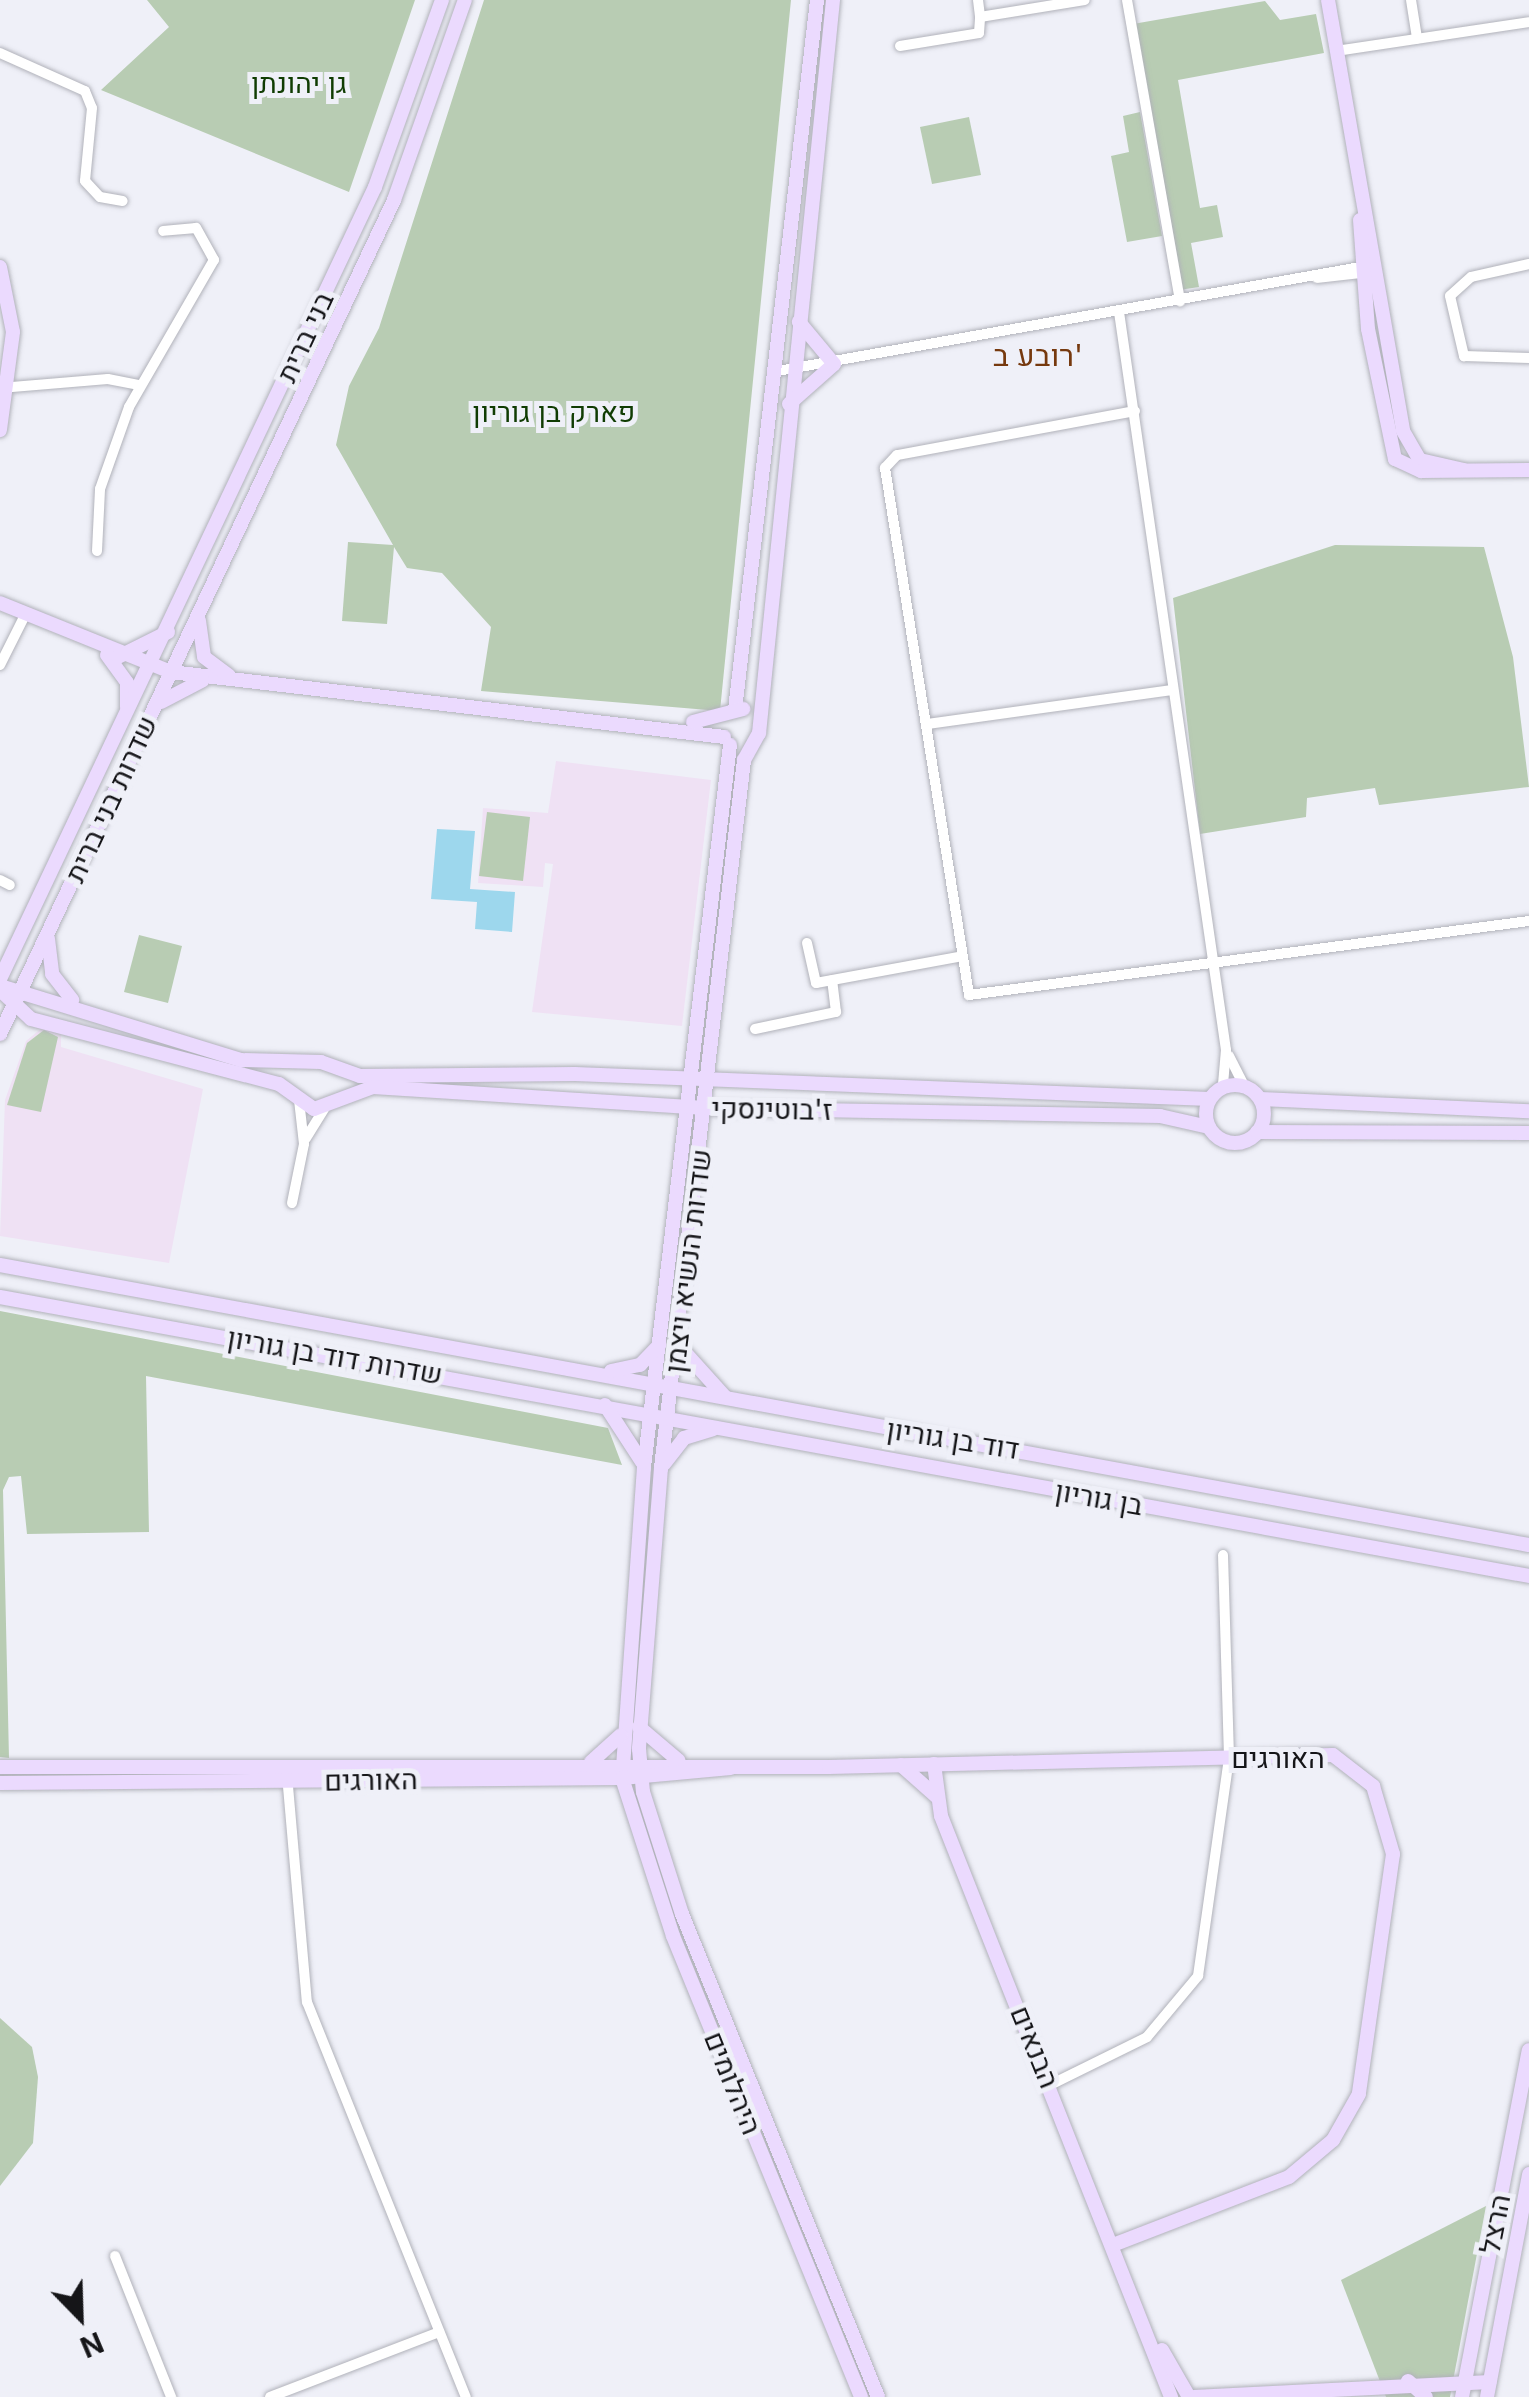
<!DOCTYPE html>
<meta charset="utf-8">
<style>
body{margin:0}
#map{position:relative;width:1529px;height:2397px;overflow:hidden;background:#eff0f8;font-family:Inter,Heebo,sans-serif}
div>[style]{position:absolute}
[style*='--x']{left:calc(var(--x)*1px);top:calc(var(--y)*1px);width:calc(var(--w)*1px);rotate:calc(var(--a)*1deg)}
.education>*{inset:0;background:#efe1f4}
.green>*{inset:0;background:#b8ccb3}
.water>*{inset:0;background:#9dd7ed}
.roads{filter:drop-shadow(0 0 2px #b1b2ba) drop-shadow(0 0 2px #b1b2ba)}
.street>*{height:10px;margin:-5px;padding:0 5px;transform-origin:5px;border-radius:5px;background:#fff}
.secondary>*{height:14px;margin:-7px;padding:0 7px;transform-origin:7px;border-radius:7px;background:#ebdafe}
.secondary>.ring{margin:-7px;padding:0;box-sizing:content-box;background:none;border:14px solid #ebdafe;border-radius:50%}
span{translate:-50% -50%;white-space:nowrap;text-align:center;line-height:1.15;-webkit-text-stroke:10px #eff0f8;paint-order:stroke}
.park-label{font-size:28px;color:#103c03}
.street-label{font-size:28px;color:#151518}
.neighbourhood-label{font-size:30px;color:#76390e}
.north{position:absolute;left:30px;top:2267px;width:100px;height:100px;-webkit-text-stroke:8px #eff0f8;paint-order:stroke;rotate:157deg;font-size:28px;font-weight:700;line-height:40px;text-align:center;color:#151518}
.north::after{content:'';display:block;margin:auto;width:35px;height:45px;background:#151518;clip-path:polygon(50% 0,100% 100%,50% 72%,0 100%)}
</style>
<div id="map">
<div class="education">
<i style="clip-path:polygon(556px 761px,711px 780px,682px 1026px,532px 1012px,553px 864px,545px 863px,543px 887px,478px 883px,483px 808px,548px 813px)"></i>
<i style="clip-path:polygon(43px 1027px,61px 1035px,61px 1047px,203px 1089px,169px 1263px,0 1236px,5px 1100px,26px 1041px)"></i>
</div>
<div class="green">
<i style="clip-path:polygon(147px 0,415px 0,349px 192px,101px 90px,169px 27px)"></i>
<i style="clip-path:polygon(484px 0,791px 0,720px 711px,481px 691px,491px 627px,442px 573px,407px 568px,394px 547px,387px 624px,342px 621px,348px 542px,393px 545px,336px 445px,349px 386px,379px 328px)"></i>
<i style="clip-path:polygon(1265px 1px,1280px 20px,1316px 14px,1324px 53px,1178px 80px,1200px 208px,1217px 205px,1223px 237px,1191px 243px,1199px 287px,1179px 290px,1133px 24px)"></i>
<i style="clip-path:polygon(1140px 112px,1162px 236px,1127px 242px,1111px 156px,1129px 152px,1123px 116px)"></i>
<i style="clip-path:polygon(969px 117px,981px 175px,932px 184px,920px 127px)"></i>
<i style="clip-path:polygon(1335px 545px,1484px 547px,1513px 657px,1529px 787px,1379px 805px,1375px 788px,1307px 798px,1306px 817px,1200px 834px,1173px 598px)"></i>
<i style="clip-path:polygon(487px 812px,530px 817px,523px 881px,479px 876px)"></i>
<i style="clip-path:polygon(139px 935px,182px 946px,168px 1003px,124px 992px)"></i>
<i style="clip-path:polygon(44px 1030px,58px 1037px,41px 1112px,7px 1105px,27px 1043px)"></i>
<i style="clip-path:polygon(0 1311px,608px 1428px,622px 1465px,146px 1376px,149px 1532px,27px 1534px,21px 1476px,9px 1477px,3px 1490px,9px 1758px,0 1757px)"></i>
<i style="clip-path:polygon(0 2018px,32px 2047px,38px 2077px,33px 2143px,0 2186px)"></i>
<i style="clip-path:polygon(1486px 2206px,1450px 2397px,1386px 2397px,1341px 2280px)"></i>
</div>
<div class="water">
<i style="clip-path:polygon(437px 829px,475px 831px,470px 889px,515px 892px,512px 932px,475px 929px,477px 902px,431px 899px)"></i>
</div>
<div class="roads">
<div class="street">
<i style="--x:978;--y:0;--w:17;--a:83"></i>
<i style="--x:1127;--y:0;--w:306;--a:80"></i>
<i style="--x:1411;--y:0;--w:39;--a:81"></i>
<i style="--x:900;--y:46;--w:80;--a:-9.3"></i>
<i style="--x:979;--y:33;--w:16;--a:-86"></i>
<i style="--x:980;--y:17;--w:106;--a:-9.2"></i>
<i style="--x:1336;--y:51;--w:195;--a:-8.5"></i>
<i style="--x:0;--y:53;--w:93;--a:24.1"></i>
<i style="--x:85;--y:91;--w:18;--a:68"></i>
<i style="--x:92;--y:108;--w:73;--a:95.5"></i>
<i style="--x:85;--y:181;--w:22;--a:47"></i>
<i style="--x:100;--y:197;--w:23;--a:10"></i>
<i style="--x:1529;--y:264;--w:59;--a:167.4"></i>
<i style="--x:1471;--y:277;--w:28;--a:138"></i>
<i style="--x:1450;--y:296;--w:62;--a:76.9"></i>
<i style="--x:1464;--y:356;--w:65;--a:1.8"></i>
<i style="--x:1317;--y:278;--w:52;--a:-6.6"></i>
<i style="--x:1119;--y:312;--w:746;--a:81.75"></i>
<i style="--x:1226;--y:1050;--w:37;--a:95"></i>
<i style="--x:772;--y:372;--w:603;--a:-10.12"></i>
<i style="--x:12;--y:387;--w:96;--a:-4.8"></i>
<i style="--x:108;--y:379;--w:32;--a:11"></i>
<i style="--x:1135;--y:411;--w:242;--a:169.5"></i>
<i style="--x:897;--y:455;--w:18;--a:133"></i>
<i style="--x:885;--y:468;--w:534;--a:80.94"></i>
<i style="--x:969;--y:995;--w:565;--a:-7.53"></i>
<i style="--x:97;--y:551;--w:62;--a:-87.2"></i>
<i style="--x:100;--y:489;--w:87;--a:-70.5"></i>
<i style="--x:129;--y:407;--w:170;--a:-60"></i>
<i style="--x:214;--y:260;--w:37;--a:-119"></i>
<i style="--x:196;--y:228;--w:33;--a:175"></i>
<i style="--x:0;--y:665;--w:56;--a:-63.4"></i>
<i style="--x:927;--y:724;--w:246;--a:-7.9"></i>
<i style="--x:0;--y:880;--w:11;--a:27"></i>
<i style="--x:807;--y:943;--w:41;--a:77.3"></i>
<i style="--x:816;--y:983;--w:149;--a:-10.4"></i>
<i style="--x:755;--y:1029;--w:83;--a:-11.9"></i>
<i style="--x:836;--y:1012;--w:32;--a:-97"></i>
<i style="--x:1229;--y:1056;--w:34;--a:63"></i>
<i style="--x:306;--y:1138;--w:36;--a:-58"></i>
<i style="--x:292;--y:1203;--w:60;--a:-78.5"></i>
<i style="--x:304;--y:1144;--w:44;--a:-96.5"></i>
<i style="--x:287;--y:1775;--w:228;--a:85"></i>
<i style="--x:307;--y:2002;--w:426;--a:68.1"></i>
<i style="--x:1050;--y:2085;--w:108;--a:-26.3"></i>
<i style="--x:1147;--y:2037;--w:80;--a:-50.1"></i>
<i style="--x:1198;--y:1976;--w:221;--a:-81.9"></i>
<i style="--x:1229;--y:1757;--w:202;--a:-91.7"></i>
<i style="--x:115;--y:2256;--w:152;--a:68.3"></i>
<i style="--x:270;--y:2397;--w:181;--a:-21"></i>
</div>
<div class="secondary">
<i style="--x:833;--y:0;--w:737;--a:95.76"></i>
<i style="--x:759;--y:733;--w:31;--a:119"></i>
<i style="--x:744;--y:760;--w:713;--a:96.69"></i>
<i style="--x:661;--y:1468;--w:282;--a:94.5"></i>
<i style="--x:639;--y:1749;--w:43;--a:84.7"></i>
<i style="--x:643;--y:1792;--w:128;--a:72.3"></i>
<i style="--x:682;--y:1914;--w:521;--a:67.91"></i>
<i style="--x:1328;--y:0;--w:437;--a:80.1"></i>
<i style="--x:1403;--y:431;--w:34;--a:60"></i>
<i style="--x:1420;--y:460;--w:45;--a:12.8"></i>
<i style="--x:1360;--y:220;--w:109;--a:85.8"></i>
<i style="--x:1368;--y:329;--w:133;--a:78.3"></i>
<i style="--x:1395;--y:459;--w:29;--a:25"></i>
<i style="--x:1421;--y:471;--w:108;--a:-0.5"></i>
<i style="--x:0;--y:267;--w:66;--a:78.7"></i>
<i style="--x:13;--y:332;--w:99;--a:97.6"></i>
<i style="--x:789;--y:404;--w:60;--a:-41.6"></i>
<i style="--x:834;--y:364;--w:55;--a:-129.8"></i>
<i style="--x:0;--y:603;--w:184;--a:22"></i>
<i style="--x:171;--y:672;--w:557;--a:6.7"></i>
<i style="--x:199;--y:621;--w:36;--a:82"></i>
<i style="--x:204;--y:657;--w:31;--a:37"></i>
<i style="--x:107;--y:655;--w:34;--a:54"></i>
<i style="--x:127;--y:683;--w:24;--a:90"></i>
<i style="--x:118;--y:657;--w:56;--a:-26.6"></i>
<i style="--x:161;--y:702;--w:47;--a:-27.6"></i>
<i style="--x:735;--y:710;--w:715;--a:-83.41"></i>
<i style="--x:693;--y:722;--w:52;--a:-14.6"></i>
<i style="--x:730;--y:745;--w:727;--a:96.79"></i>
<i style="--x:644;--y:1467;--w:312;--a:94"></i>
<i style="--x:622;--y:1778;--w:166;--a:72.1"></i>
<i style="--x:673;--y:1936;--w:498;--a:67.8"></i>
<i style="--x:48;--y:939;--w:35;--a:83"></i>
<i style="--x:52;--y:974;--w:33;--a:52"></i>
<i style="--x:0;--y:979;--w:876;--a:-64.66"></i>
<i style="--x:375;--y:187;--w:199;--a:-70.3"></i>
<i style="--x:0;--y:986;--w:251;--a:17.1"></i>
<i style="--x:240;--y:1060;--w:81;--a:1.4"></i>
<i style="--x:321;--y:1062;--w:41;--a:19.7"></i>
<i style="--x:360;--y:1076;--w:215;--a:-0.5"></i>
<i style="--x:575;--y:1074;--w:635;--a:2.25"></i>
<i style="--x:0;--y:990;--w:42;--a:43.1"></i>
<i style="--x:31;--y:1019;--w:256;--a:14.7"></i>
<i style="--x:279;--y:1084;--w:43;--a:35.5"></i>
<i style="--x:314;--y:1109;--w:63;--a:-20.4"></i>
<i style="--x:373;--y:1087;--w:333;--a:3.6"></i>
<i style="--x:705;--y:1108;--w:455;--a:1"></i>
<i style="--x:1160;--y:1116;--w:50;--a:12.7"></i>
<i style="--x:0;--y:1034;--w:922;--a:-64.71"></i>
<i style="--x:394;--y:200;--w:212;--a:-70.5"></i>
<i class="ring" style="left:1206px;top:1085px;width:44px;height:44px"></i>
<i style="--x:1261;--y:1099;--w:268;--a:2.6"></i>
<i style="--x:1257;--y:1132;--w:272;--a:0.2"></i>
<i style="--x:0;--y:1265;--w:1554;--a:10.38"></i>
<i style="--x:0;--y:1297;--w:1554;--a:10.34"></i>
<i style="--x:680;--y:1347;--w:67;--a:48"></i>
<i style="--x:611;--y:1371;--w:30;--a:-12"></i>
<i style="--x:640;--y:1365;--w:28;--a:-46"></i>
<i style="--x:605;--y:1405;--w:68;--a:57"></i>
<i style="--x:664;--y:1464;--w:33;--a:-52"></i>
<i style="--x:684;--y:1438;--w:30;--a:-17"></i>
<i style="--x:639;--y:1727;--w:52;--a:40.4"></i>
<i style="--x:591;--y:1762;--w:40;--a:-42"></i>
<i style="--x:934;--y:1764;--w:52;--a:82.3"></i>
<i style="--x:941;--y:1816;--w:625;--a:68.4"></i>
<i style="--x:901;--y:1765;--w:47;--a:41.5"></i>
<i style="--x:0;--y:1767;--w:829;--a:0"></i>
<i style="--x:829;--y:1767;--w:504;--a:-1.36"></i>
<i style="--x:1333;--y:1755;--w:51;--a:37.8"></i>
<i style="--x:1373;--y:1786;--w:71;--a:73.6"></i>
<i style="--x:1393;--y:1854;--w:242;--a:98.1"></i>
<i style="--x:1359;--y:2094;--w:53;--a:119.5"></i>
<i style="--x:1333;--y:2140;--w:57;--a:139.9"></i>
<i style="--x:1289;--y:2177;--w:186;--a:158.9"></i>
<i style="--x:0;--y:1783;--w:622;--a:-0.46"></i>
<i style="--x:622;--y:1778;--w:109;--a:-5.2"></i>
<i style="--x:1162;--y:2350;--w:54;--a:60.1"></i>
<i style="--x:1408;--y:2381;--w:24;--a:42"></i>
<i style="--x:1194;--y:2397;--w:296;--a:-2.9"></i>
<i style="--x:1462;--y:2397;--w:353;--a:-79.1"></i>
<i style="--x:1487;--y:2397;--w:227;--a:-79.3"></i>
</div>
</div>
<div class="park-label">
<span style="left:299px;top:83px">גן יהונתן</span>
<span style="left:554px;top:412px">פארק בן גוריון</span>
</div>
<div class="street-label">
<span style="left:305px;top:337px;rotate:-65deg">בני ברית</span>
<span style="left:111px;top:799px;rotate:-65deg">שדרות בני ברית</span>
<span style="left:772px;top:1109px;rotate:1deg">ז'בוטינסקי</span>
<span style="left:688px;top:1261px;rotate:-83deg">שדרות הנשיא ויצמן</span>
<span style="left:335px;top:1356px;rotate:10deg">שדרות דוד בן גוריון</span>
<span style="left:953px;top:1439px;rotate:9deg">דוד בן גוריון</span>
<span style="left:1099px;top:1498px;rotate:10deg">בן גוריון</span>
<span style="left:1278px;top:1758px">האורגים</span>
<span style="left:371px;top:1780px;rotate:-1deg">האורגים</span>
<span style="left:1035px;top:2047px;rotate:68deg">הבנאים</span>
<span style="left:733px;top:2083px;rotate:68deg">היהלומים</span>
<span style="left:1495px;top:2224px;rotate:-79deg">הרצל</span>
</div>
<div class="neighbourhood-label">
<span style="left:1038px;top:355px">רובע ב'</span>
</div>
<div class="north">N</div>
</div>
